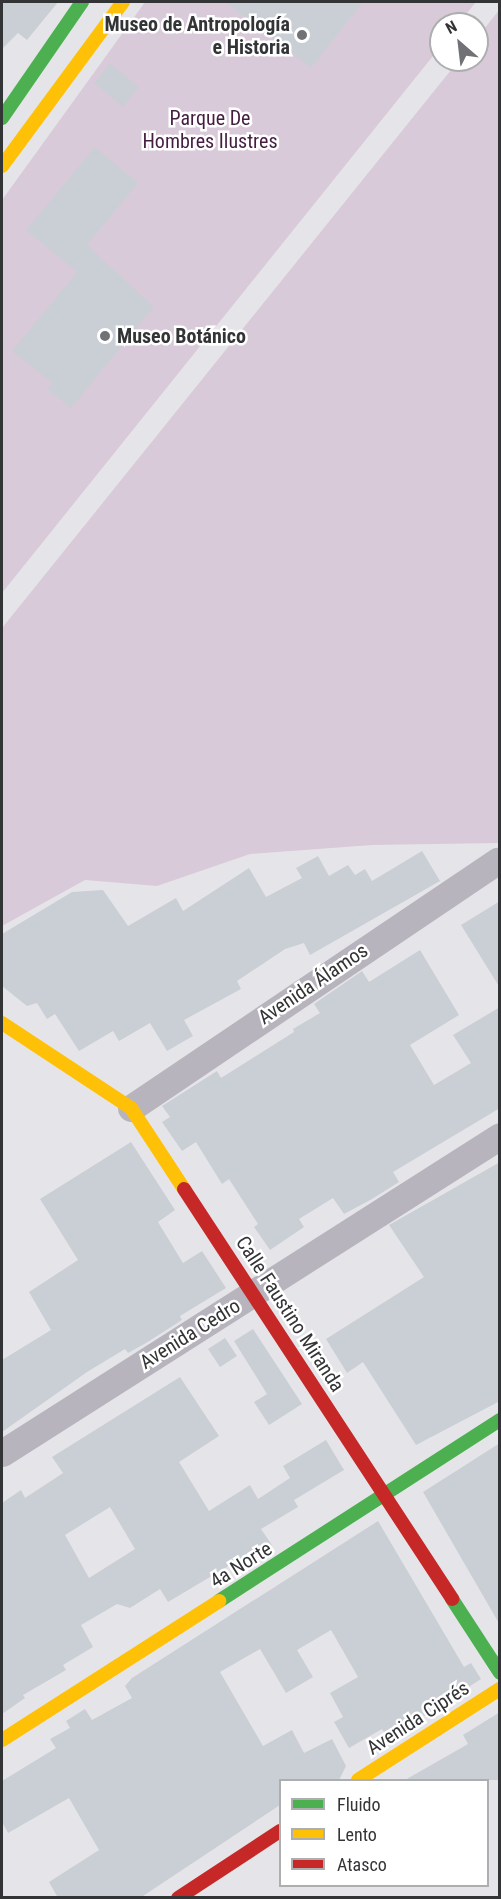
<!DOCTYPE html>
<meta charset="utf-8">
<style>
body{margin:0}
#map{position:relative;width:501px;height:1899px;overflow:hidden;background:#e5e5e9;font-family:"Roboto Condensed",sans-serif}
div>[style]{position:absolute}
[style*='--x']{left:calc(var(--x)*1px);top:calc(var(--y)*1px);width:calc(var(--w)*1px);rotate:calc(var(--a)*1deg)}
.green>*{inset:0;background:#d9cad9}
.building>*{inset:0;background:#c9cfd5}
.street>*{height:27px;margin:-13.5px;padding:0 13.5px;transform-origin:13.5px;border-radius:13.5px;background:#b8b4be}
.fast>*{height:14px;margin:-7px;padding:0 7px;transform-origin:7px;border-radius:7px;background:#4caf50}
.slow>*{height:14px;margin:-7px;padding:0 7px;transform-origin:7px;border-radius:7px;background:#ffc107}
.jam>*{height:14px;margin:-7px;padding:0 7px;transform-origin:7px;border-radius:7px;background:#c62828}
.dots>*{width:16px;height:16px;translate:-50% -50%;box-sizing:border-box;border:3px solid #fff;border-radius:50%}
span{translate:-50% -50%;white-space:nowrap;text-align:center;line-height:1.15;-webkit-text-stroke:5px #fff;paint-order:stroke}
.poi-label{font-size:20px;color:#333436;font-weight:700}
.right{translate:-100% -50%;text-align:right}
.left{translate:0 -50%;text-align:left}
.park-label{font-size:20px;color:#441d41}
.street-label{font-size:20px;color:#333436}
.frame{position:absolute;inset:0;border:3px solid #333436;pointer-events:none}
.legend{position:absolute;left:279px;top:1779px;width:210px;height:108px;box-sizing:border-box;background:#fff;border:2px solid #adaeaf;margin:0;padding:8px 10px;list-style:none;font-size:18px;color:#333436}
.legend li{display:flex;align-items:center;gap:12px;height:30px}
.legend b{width:30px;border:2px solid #adaeaf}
.north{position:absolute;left:429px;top:12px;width:60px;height:60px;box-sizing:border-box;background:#fff;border:2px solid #adaeaf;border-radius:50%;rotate:332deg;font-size:16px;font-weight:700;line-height:24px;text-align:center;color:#333436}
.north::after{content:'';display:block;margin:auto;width:21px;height:27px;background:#717275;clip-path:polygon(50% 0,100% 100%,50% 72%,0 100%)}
</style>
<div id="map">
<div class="green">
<i style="clip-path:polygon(145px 2px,476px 2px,458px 24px,441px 24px,441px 46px,2px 593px,2px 200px)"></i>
<i style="clip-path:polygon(499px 10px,499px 843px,372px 845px,250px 854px,157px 886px,85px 880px,2px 926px,2px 628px,459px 60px,477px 60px,477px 38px)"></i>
</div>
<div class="building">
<i style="clip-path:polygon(2px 2px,58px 2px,27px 40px,18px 33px,2px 49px)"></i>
<i style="clip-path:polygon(225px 2px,363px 2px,311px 68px)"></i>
<i style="clip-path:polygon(110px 63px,139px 87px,123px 107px,94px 83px)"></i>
<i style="clip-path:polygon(95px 147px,138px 183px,87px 245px,154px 307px,71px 408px,47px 389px,52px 383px,12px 351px,77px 272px,26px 230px)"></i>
<i style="clip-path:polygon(422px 851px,440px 881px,310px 955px,304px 943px,285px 949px,237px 981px,241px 989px,184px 1020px,193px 1036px,167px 1051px,150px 1023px,119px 1041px,113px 1031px,79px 1051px,55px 1014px,47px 1019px,37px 1003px,27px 1006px,2px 986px,2px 934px,72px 892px,103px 890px,128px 926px,176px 898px,183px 911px,249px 868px,266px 897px,302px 878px,296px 868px,318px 856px,329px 876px,348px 865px,355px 875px,365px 869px,372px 881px)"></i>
<i style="clip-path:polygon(500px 901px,500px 988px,461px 925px)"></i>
<i style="clip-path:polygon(420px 950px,459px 1015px,410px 1045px,434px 1085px,471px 1063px,453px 1035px,500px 1007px,500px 1108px,393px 1172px,399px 1182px,372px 1199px,344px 1214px,333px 1198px,299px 1219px,304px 1227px,270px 1250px,254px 1227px,258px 1224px,229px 1179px,222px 1184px,196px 1142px,182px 1151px,162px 1122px,170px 1117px,162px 1106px,217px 1071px,221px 1078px,294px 1032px,293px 1029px,320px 1013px,314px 1004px,362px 971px,369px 982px)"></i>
<i style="clip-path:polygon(131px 1142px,175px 1210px,158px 1222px,183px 1263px,202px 1251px,226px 1288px,180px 1316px,182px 1320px,146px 1343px,128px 1353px,125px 1349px,87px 1372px,2px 1432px,2px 1360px,51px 1330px,29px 1292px,78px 1260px,40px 1199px)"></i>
<i style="clip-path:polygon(500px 1162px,500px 1401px,416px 1445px,363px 1362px,347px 1373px,326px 1339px,424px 1277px,389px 1225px)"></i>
<i style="clip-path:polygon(253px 1329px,302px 1404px,269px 1425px,254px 1402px,267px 1394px,234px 1341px)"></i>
<i style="clip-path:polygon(225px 1338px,237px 1356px,220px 1367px,208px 1349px)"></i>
<i style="clip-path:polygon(evenodd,180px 1377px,219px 1436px,179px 1462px,209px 1511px,250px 1485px,258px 1499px,290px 1478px,283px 1466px,326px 1440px,344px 1470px,294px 1500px,298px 1507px,261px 1529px,272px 1545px,244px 1562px,242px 1558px,168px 1602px,160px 1589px,130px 1608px,117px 1604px,81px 1625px,93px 1647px,63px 1665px,66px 1670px,23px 1695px,25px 1698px,2px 1714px,2px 1503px,21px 1490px,25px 1498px,63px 1473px,52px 1457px,180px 1377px,110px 1507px,135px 1549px,89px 1578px,65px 1535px,110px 1507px)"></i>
<i style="clip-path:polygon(500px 1443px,500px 1625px,423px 1492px)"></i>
<i style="clip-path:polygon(378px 1521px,464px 1667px,471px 1663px,481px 1679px,424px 1716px,422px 1713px,385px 1734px,382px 1729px,349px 1748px,334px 1722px,343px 1717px,330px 1693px,358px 1677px,331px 1630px,297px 1650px,313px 1677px,286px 1693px,260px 1649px,220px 1672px,263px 1746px,292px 1730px,304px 1753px,332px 1739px,346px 1766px,339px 1780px,280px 1780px,280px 1805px,140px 1898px,58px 1898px,49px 1882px,99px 1850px,69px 1798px,8px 1833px,2px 1822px,2px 1781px,56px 1748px,50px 1739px,70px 1728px,66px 1721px,85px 1709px,92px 1720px,132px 1698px,125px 1686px,132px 1678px)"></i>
<i style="clip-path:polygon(500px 1712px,500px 1780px,405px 1780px,468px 1744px,463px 1735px)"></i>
</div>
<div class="street">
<i style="--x:131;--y:1108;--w:442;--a:-34"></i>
<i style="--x:2;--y:1453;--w:590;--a:-32.48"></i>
</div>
<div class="fast">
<i style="--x:2;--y:118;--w:141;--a:-55.4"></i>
<i style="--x:452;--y:1599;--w:88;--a:57"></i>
<i style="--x:219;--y:1601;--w:334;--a:-32.8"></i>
</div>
<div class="slow">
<i style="--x:2;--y:166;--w:204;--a:-53.6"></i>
<i style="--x:2;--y:1023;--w:154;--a:33.4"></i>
<i style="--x:131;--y:1108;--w:97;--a:56.8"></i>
<i style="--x:2;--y:1740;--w:258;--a:-32.6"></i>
<i style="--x:358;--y:1780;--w:169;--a:-32.7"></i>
</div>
<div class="jam">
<i style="--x:184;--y:1189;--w:490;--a:56.8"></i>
<i style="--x:178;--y:1898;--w:122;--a:-33.3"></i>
</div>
<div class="dots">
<i style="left:302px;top:35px;background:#717275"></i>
<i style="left:105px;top:336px;background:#717275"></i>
</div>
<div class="poi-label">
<span class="right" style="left:290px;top:36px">Museo de Antropología<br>e Historia</span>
<span class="left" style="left:117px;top:336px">Museo Botánico</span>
</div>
<div class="park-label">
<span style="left:210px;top:130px">Parque De<br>Hombres Ilustres</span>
</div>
<div class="street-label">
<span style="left:313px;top:984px;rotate:-34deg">Avenida Álamos</span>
<span style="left:290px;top:1314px;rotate:57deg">Calle Faustino Miranda</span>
<span style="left:190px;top:1334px;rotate:-32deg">Avenida Cedro</span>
<span style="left:241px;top:1565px;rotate:-32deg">4a Norte</span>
<span style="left:418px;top:1718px;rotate:-33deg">Avenida Ciprés</span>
</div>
<div class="frame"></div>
<ul class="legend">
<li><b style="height:8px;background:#4caf50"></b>Fluido</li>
<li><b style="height:8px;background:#ffc107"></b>Lento</li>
<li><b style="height:8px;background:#c62828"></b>Atasco</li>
</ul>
<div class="north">N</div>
</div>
